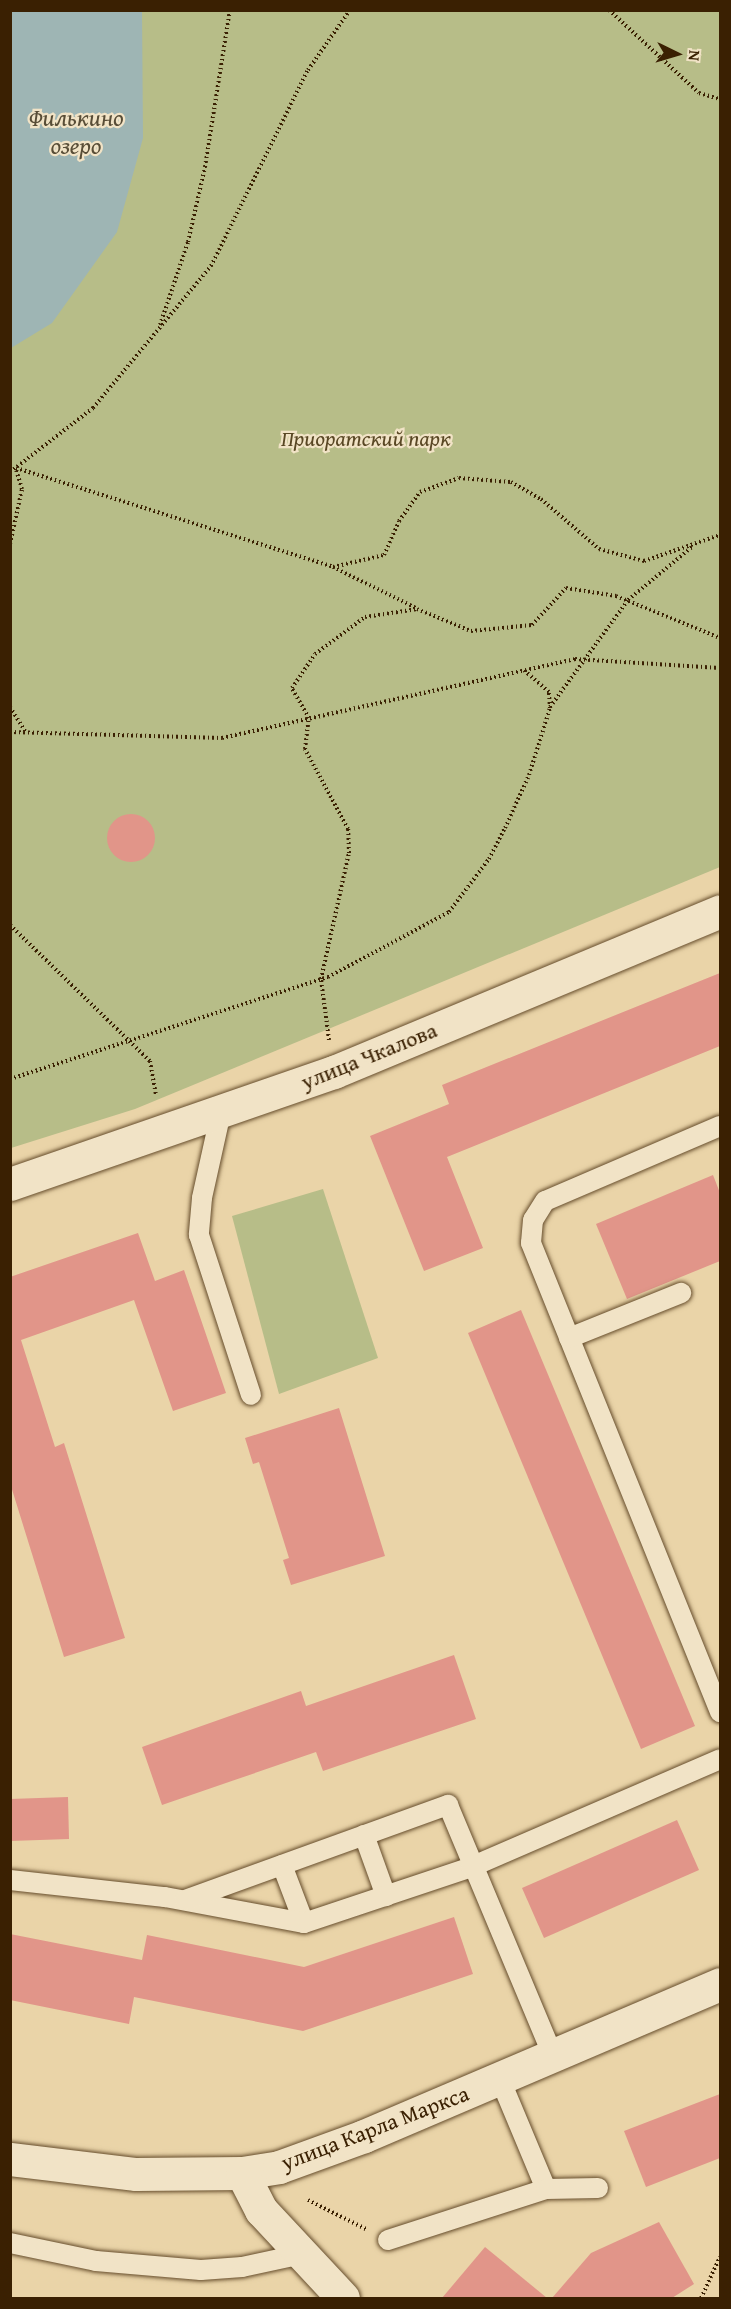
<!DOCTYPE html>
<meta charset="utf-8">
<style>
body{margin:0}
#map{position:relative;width:731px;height:2309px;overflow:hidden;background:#ead4a8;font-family:"Gentium Book Plus",serif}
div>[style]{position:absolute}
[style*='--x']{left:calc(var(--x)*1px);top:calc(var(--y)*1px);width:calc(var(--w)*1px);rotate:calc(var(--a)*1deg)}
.green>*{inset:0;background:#b7bd88}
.water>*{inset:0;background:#9eb5b4}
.building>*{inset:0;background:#e19589}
.round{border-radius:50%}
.path>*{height:4px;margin-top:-2px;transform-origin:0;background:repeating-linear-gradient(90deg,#3a2002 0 1.5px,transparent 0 4.5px)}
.roads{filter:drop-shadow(0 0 2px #664d2c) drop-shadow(0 0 2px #664d2c)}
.lane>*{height:20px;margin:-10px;padding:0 10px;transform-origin:10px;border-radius:10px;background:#f1e3c6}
.secondary>*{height:33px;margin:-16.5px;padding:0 16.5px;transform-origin:16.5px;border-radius:16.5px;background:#f1e3c6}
span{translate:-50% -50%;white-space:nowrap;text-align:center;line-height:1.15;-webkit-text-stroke:4.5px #f1e3c6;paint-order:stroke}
.park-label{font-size:22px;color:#594724;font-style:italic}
.street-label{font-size:22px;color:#3a2002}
.water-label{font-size:24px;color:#584d37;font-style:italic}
.frame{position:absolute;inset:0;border:12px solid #3a2002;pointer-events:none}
.north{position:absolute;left:647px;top:24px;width:60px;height:60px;-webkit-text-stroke:4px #f1e3c6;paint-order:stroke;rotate:95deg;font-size:16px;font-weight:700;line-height:24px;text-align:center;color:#3a2002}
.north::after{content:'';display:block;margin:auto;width:21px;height:27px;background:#3a2002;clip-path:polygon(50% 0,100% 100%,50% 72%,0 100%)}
</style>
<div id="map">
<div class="green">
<i style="clip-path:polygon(11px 11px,720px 11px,720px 867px,135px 1109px,11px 1148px)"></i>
<i style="clip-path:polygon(323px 1189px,378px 1358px,279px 1394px,232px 1216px)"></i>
</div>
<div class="water">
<i style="clip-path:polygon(10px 11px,142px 11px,143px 138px,117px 232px,52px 323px,11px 348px)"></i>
</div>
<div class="building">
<i class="round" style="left:107px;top:814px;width:48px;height:48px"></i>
<i style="clip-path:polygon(720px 973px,720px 1046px,447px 1157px,483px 1248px,424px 1271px,370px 1136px,449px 1104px,442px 1085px)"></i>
<i style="clip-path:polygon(713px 1175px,720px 1193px,720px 1261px,627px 1299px,596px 1224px)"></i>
<i style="clip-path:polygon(138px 1233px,155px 1281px,184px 1270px,226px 1393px,173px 1411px,134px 1300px,21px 1340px,55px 1447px,64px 1443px,125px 1638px,64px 1657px,10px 1483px,10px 1277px)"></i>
<i style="clip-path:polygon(521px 1310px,695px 1726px,641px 1749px,468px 1333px)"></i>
<i style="clip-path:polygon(339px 1408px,385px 1556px,291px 1585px,283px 1560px,289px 1558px,259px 1462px,253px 1464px,245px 1438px)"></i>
<i style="clip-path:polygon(454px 1655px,476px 1719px,323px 1771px,316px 1752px,162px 1805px,142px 1747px,301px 1691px,306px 1706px)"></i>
<i style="clip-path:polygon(68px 1797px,69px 1839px,10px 1841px,10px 1799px)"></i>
<i style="clip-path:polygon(677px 1820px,699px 1870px,544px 1938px,522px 1888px)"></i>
<i style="clip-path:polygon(454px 1917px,473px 1974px,303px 2031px,134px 1997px,129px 2024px,10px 2000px,10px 1934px,142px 1960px,147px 1935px,304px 1967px)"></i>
<i style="clip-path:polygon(720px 2094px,720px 2158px,646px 2187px,624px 2131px)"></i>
<i style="clip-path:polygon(659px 2222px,694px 2284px,672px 2298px,552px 2298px,591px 2253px)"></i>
<i style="clip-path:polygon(485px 2247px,547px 2298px,442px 2298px)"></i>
</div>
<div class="path">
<i style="--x:609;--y:10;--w:122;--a:42.7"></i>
<i style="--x:699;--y:93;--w:22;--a:16"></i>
<i style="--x:160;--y:325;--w:88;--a:-71.4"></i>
<i style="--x:188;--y:242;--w:77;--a:-77.2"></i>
<i style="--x:205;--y:167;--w:159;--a:-81"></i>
<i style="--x:16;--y:468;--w:332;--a:17.3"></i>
<i style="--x:333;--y:567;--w:52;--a:-13.2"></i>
<i style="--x:384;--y:555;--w:37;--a:-66"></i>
<i style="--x:399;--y:521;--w:36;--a:-54"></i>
<i style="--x:420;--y:492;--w:41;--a:-19.7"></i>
<i style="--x:459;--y:478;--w:52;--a:4.4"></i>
<i style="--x:511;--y:482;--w:34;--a:30"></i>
<i style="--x:541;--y:499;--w:77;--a:40.8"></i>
<i style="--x:599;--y:549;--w:47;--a:14.9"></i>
<i style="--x:644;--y:561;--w:80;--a:-18.9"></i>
<i style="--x:10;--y:472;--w:105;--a:-37.6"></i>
<i style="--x:93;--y:408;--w:185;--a:-50.3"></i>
<i style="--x:211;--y:266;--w:219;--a:-63.7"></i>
<i style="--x:308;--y:70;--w:73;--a:-55"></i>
<i style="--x:10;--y:544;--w:56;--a:-77.7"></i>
<i style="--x:22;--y:489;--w:21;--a:-107"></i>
<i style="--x:333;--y:567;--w:93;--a:26.3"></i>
<i style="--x:10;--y:707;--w:31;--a:58"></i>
<i style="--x:550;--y:707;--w:132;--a:-53.9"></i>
<i style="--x:628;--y:600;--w:85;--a:-39.7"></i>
<i style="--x:10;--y:732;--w:212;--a:1.6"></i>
<i style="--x:222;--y:738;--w:362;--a:-12.6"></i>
<i style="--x:575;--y:659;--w:145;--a:3.6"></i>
<i style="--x:10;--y:925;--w:195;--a:44.2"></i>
<i style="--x:150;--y:1061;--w:34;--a:80"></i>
<i style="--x:329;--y:1040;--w:62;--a:-97.5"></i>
<i style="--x:321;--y:979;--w:129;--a:-77.5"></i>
<i style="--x:349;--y:853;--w:24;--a:-92"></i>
<i style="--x:348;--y:829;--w:91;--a:-118.3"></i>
<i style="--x:305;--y:749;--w:31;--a:-83"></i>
<i style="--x:309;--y:718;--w:34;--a:-120"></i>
<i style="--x:292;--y:688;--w:41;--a:-55.9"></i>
<i style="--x:315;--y:654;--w:62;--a:-36.5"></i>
<i style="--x:365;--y:617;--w:53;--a:-8.7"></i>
<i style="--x:417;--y:609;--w:58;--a:22.2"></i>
<i style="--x:471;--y:631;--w:61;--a:-5.6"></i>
<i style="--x:532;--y:625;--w:50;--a:-47.4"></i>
<i style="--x:566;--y:588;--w:51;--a:9.1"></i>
<i style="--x:616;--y:596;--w:112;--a:22"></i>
<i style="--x:10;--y:1079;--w:334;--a:-17.8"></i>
<i style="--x:328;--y:977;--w:137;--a:-28.2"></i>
<i style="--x:449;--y:912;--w:66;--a:-53"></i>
<i style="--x:489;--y:859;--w:35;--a:-63"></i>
<i style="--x:505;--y:828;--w:58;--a:-65.6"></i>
<i style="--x:529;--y:775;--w:70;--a:-72.6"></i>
<i style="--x:550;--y:708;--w:16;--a:-94"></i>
<i style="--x:549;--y:692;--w:33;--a:-139"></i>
<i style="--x:308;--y:2200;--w:65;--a:26.6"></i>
<i style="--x:701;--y:2298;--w:45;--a:-65.1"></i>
</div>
<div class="roads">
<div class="lane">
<i style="--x:221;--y:1112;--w:88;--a:102.5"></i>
<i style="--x:202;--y:1198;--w:37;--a:95"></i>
<i style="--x:199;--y:1235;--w:168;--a:72"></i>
<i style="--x:720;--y:1126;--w:190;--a:156.8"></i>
<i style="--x:545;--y:1201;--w:22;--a:122"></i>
<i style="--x:533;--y:1220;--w:23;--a:95"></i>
<i style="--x:531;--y:1243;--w:506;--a:68.05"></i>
<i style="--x:569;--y:1338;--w:121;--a:-21.9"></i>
<i style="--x:364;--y:1835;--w:65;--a:70.2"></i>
<i style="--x:282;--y:1865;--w:62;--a:69.2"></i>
<i style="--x:10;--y:1880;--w:156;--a:6.3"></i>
<i style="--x:165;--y:1897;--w:141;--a:10.6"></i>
<i style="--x:304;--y:1923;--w:176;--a:-18.5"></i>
<i style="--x:471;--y:1867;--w:271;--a:-23.4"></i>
<i style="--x:185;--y:1900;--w:280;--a:-19.9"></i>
<i style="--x:448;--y:1805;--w:272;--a:67.3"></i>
<i style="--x:500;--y:2079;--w:119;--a:67.3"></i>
<i style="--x:388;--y:2240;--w:166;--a:-17.9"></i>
<i style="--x:546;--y:2189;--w:52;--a:-1.1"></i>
<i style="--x:10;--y:2243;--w:88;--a:11.8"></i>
<i style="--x:96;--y:2261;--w:105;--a:4.9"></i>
<i style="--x:201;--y:2270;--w:41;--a:-4.2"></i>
<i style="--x:242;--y:2267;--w:57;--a:-12.1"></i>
</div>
<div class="secondary">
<i style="--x:10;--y:1184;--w:343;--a:-19.1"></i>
<i style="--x:334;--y:1072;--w:418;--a:-22.6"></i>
<i style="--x:10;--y:2159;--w:127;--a:6.8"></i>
<i style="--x:136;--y:2174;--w:106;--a:-0.5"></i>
<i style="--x:242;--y:2173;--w:37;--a:-9"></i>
<i style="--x:279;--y:2167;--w:90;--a:-20"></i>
<i style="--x:364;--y:2136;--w:387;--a:-23.1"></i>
<i style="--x:242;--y:2173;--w:42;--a:62.8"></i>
<i style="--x:261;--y:2210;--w:120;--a:47"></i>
</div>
</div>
<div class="park-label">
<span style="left:366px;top:439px">Приоратский парк</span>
</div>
<div class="street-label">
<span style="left:369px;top:1056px;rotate:-22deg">улица Чкалова</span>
<span style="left:375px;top:2128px;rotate:-21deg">улица Карла Маркса</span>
</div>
<div class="water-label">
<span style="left:76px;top:132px">Филькино<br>озеро</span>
</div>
<div class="frame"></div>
<div class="north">N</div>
</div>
